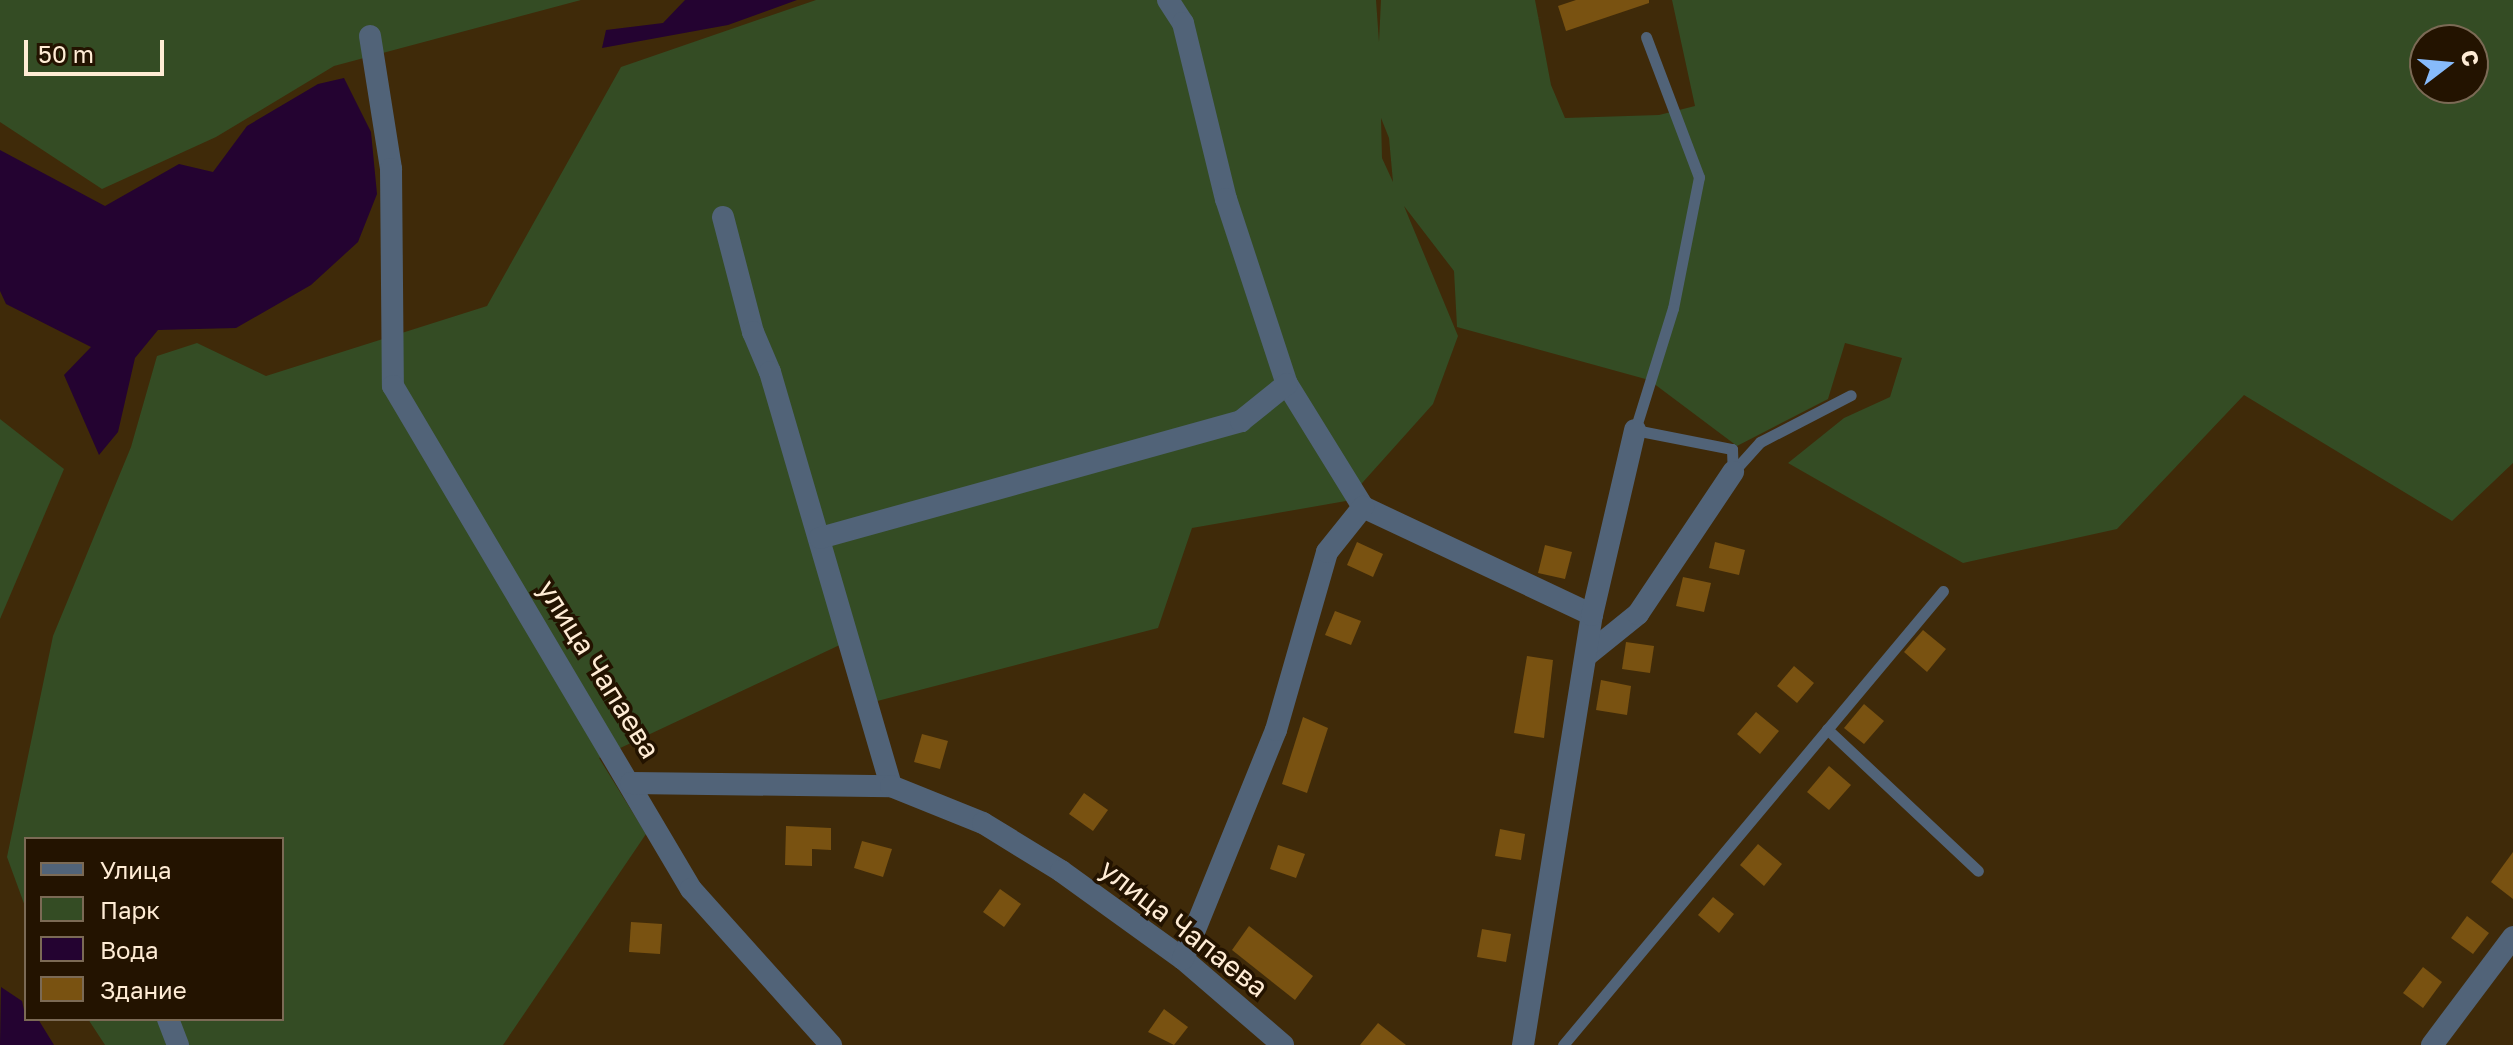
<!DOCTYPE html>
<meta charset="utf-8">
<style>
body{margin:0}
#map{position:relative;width:2513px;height:1045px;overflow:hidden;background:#3f2a09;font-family:"Golos Text",sans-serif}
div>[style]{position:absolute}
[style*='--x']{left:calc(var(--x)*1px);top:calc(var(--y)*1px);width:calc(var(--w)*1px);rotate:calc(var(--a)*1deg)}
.green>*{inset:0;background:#344c24}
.water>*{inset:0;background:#240331}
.building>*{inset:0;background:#795211}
.service>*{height:11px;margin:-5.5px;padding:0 5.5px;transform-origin:5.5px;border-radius:5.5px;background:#516378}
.minor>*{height:22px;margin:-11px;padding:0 11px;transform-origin:11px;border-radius:11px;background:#516378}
span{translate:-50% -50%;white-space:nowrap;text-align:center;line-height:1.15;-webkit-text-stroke:7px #231300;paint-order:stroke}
.street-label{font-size:28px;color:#ffecd5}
.legend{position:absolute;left:24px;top:837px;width:260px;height:184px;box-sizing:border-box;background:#231300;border:2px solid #7b6a55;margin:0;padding:10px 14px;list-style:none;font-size:24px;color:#ffecd5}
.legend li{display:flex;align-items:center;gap:16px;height:40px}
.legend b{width:40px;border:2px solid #7b6a55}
.north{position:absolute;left:2409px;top:24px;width:80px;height:80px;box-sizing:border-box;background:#231300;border:2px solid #7b6a55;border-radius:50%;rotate:74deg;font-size:22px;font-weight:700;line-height:32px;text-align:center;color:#ffecd5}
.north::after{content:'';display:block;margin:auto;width:28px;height:36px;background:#87bbfb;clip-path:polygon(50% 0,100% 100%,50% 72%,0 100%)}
.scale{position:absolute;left:24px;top:40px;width:140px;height:36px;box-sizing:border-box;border:4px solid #ffecd5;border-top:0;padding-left:10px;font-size:24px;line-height:28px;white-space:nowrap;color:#ffecd5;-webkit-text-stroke:6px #231300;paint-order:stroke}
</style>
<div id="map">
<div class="green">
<i style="clip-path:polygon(0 0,581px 0,334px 66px,216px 137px,102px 189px,0 122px)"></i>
<i style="clip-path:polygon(evenodd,816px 0,1376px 0,1379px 42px,1381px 0,1535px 0,1551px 85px,1565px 118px,1659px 115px,1695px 106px,1672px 0,2513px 0,2513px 463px,2452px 521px,2244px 395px,2117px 529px,1963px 563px,1788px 463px,1844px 418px,1890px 397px,1902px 358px,1845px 343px,1828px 399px,1737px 446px,1649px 380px,1457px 327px,1454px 271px,1404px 206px,1458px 336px,1433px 404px,1346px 501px,1192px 528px,1158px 628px,858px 706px,844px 643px,599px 758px,646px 834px,503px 1045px,105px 1045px,88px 1019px,282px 1019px,282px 839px,26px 839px,26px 909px,7px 857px,53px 636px,131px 447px,157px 356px,197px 343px,266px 376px,487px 306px,621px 67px,816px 0,2425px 40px,2473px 40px,2473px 88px,2425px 88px,2425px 40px,816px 0,1381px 118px,1389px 138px,1393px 182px,1382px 158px,1381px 118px)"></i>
<i style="clip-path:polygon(0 419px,64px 469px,0 619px)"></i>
</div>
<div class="water">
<i style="clip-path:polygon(685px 0,797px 0,728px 25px,602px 48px,606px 30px,663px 23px)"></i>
<i style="clip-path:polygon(344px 78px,371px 132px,377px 194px,358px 242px,311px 285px,236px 328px,158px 330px,135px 358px,118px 432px,99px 455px,64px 375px,91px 347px,6px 304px,0 291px,0 150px,105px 206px,179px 164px,213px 172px,247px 126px,318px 84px)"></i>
<i style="clip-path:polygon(1px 987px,22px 1001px,26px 1019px,38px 1019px,54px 1045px,0 1045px)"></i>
</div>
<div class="building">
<i style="clip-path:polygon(1576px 0,1649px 0,1649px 3px,1566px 31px,1558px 6px)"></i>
<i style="clip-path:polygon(1357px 542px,1383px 554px,1373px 577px,1347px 565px)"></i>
<i style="clip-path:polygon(1715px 542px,1745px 550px,1739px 575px,1709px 568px)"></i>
<i style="clip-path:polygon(1545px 545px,1572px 552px,1565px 579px,1538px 573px)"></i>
<i style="clip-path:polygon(1683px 577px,1711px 583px,1704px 612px,1676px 606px)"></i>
<i style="clip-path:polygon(1335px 611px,1361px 621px,1351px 645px,1325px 635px)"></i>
<i style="clip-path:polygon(1923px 630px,1946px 649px,1927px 672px,1904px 652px)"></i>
<i style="clip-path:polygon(1626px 642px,1654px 646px,1650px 673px,1622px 669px)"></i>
<i style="clip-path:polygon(1527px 656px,1553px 660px,1544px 738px,1514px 733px)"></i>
<i style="clip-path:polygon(1794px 666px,1814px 683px,1797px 703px,1777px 686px)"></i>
<i style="clip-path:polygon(1601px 680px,1631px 686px,1627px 715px,1596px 710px)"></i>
<i style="clip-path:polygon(1864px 704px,1884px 721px,1864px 744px,1844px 728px)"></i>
<i style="clip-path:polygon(1756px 712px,1779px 731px,1760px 754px,1737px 734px)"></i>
<i style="clip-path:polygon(1303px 717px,1328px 728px,1307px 793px,1282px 784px)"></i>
<i style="clip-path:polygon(922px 734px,948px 741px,940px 769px,914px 762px)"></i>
<i style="clip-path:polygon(1829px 766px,1851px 785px,1829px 810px,1807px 792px)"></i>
<i style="clip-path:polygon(1084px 793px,1108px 810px,1093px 831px,1069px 814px)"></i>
<i style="clip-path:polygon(786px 826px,831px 828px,831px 850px,812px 849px,812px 866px,785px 865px)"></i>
<i style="clip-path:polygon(1500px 829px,1525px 834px,1521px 860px,1495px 856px)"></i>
<i style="clip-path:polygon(862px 841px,892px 849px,883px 877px,854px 868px)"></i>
<i style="clip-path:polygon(1758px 844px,1782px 864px,1764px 886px,1740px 865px)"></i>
<i style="clip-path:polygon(1278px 845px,1305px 854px,1296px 878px,1270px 869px)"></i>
<i style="clip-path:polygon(2513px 852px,2513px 899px,2491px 882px)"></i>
<i style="clip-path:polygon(1000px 889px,1021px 904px,1004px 927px,983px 912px)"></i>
<i style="clip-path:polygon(1713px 897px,1734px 914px,1719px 933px,1698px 915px)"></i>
<i style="clip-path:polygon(2467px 916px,2489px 933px,2473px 954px,2451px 938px)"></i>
<i style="clip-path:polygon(631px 922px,662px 924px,660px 954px,629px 952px)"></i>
<i style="clip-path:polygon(1249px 926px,1313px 976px,1295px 1000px,1232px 950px)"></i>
<i style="clip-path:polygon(1482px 929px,1511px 934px,1506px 962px,1477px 957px)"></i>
<i style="clip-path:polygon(2423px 967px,2442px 982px,2423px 1008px,2403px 993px)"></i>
<i style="clip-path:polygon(1164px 1009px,1188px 1027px,1174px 1045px,1148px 1032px)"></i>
<i style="clip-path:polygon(1378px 1023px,1406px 1045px,1360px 1045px)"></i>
</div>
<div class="service">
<i style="--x:1646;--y:37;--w:150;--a:69.3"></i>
<i style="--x:1699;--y:177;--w:134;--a:101.2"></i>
<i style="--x:1673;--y:308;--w:128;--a:107.3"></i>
<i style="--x:1635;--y:430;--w:99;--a:11.1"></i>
<i style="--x:1732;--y:449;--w:23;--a:88"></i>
<i style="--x:1733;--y:472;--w:40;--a:-48"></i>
<i style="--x:1760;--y:442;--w:102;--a:-27.3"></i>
<i style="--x:1827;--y:729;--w:207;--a:43.2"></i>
<i style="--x:1563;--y:1045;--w:592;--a:-50.07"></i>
</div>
<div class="minor">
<i style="--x:1168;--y:0;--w:27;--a:57"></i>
<i style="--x:1183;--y:23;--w:181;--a:76.3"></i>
<i style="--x:1226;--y:199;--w:195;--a:71.8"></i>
<i style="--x:1287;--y:384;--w:145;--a:58.3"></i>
<i style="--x:1363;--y:507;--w:253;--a:25.2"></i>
<i style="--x:370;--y:36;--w:135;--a:81"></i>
<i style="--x:391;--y:169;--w:217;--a:89.5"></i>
<i style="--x:393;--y:386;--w:585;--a:59.36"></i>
<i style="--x:691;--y:889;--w:210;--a:48.1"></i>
<i style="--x:723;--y:217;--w:119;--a:75.4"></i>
<i style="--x:753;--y:332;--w:43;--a:67"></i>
<i style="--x:770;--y:372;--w:431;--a:73.7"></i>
<i style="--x:820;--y:538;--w:437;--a:-15.5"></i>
<i style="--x:1241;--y:421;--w:59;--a:-38.8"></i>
<i style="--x:1586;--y:656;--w:67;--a:-38.9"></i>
<i style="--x:1638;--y:614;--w:171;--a:-56.2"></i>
<i style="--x:631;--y:783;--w:260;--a:0.7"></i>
<i style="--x:891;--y:786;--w:99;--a:21.9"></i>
<i style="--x:983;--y:823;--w:92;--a:31.6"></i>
<i style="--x:1061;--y:871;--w:150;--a:35.8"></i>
<i style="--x:1183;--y:959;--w:132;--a:40.7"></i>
<i style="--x:1183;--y:959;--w:247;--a:-67.9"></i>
<i style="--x:1276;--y:730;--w:185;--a:-74"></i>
<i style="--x:1327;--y:552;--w:58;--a:-51.3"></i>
<i style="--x:168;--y:1019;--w:28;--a:69"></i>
<i style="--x:1523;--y:1045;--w:436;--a:-80.9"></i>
<i style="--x:1592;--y:615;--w:190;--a:-76.9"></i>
<i style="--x:2432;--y:1045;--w:135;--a:-53.1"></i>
</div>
<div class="street-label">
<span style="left:599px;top:669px;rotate:58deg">улица Чапаева</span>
<span style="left:1184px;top:928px;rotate:38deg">улица Чапаева</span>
</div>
<ul class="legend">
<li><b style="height:10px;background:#516378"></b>Улица</li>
<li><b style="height:22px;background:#344c24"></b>Парк</li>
<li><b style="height:22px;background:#240331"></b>Вода</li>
<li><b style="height:22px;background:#795211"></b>Здание</li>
</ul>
<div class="north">С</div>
<div class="scale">50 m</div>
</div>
